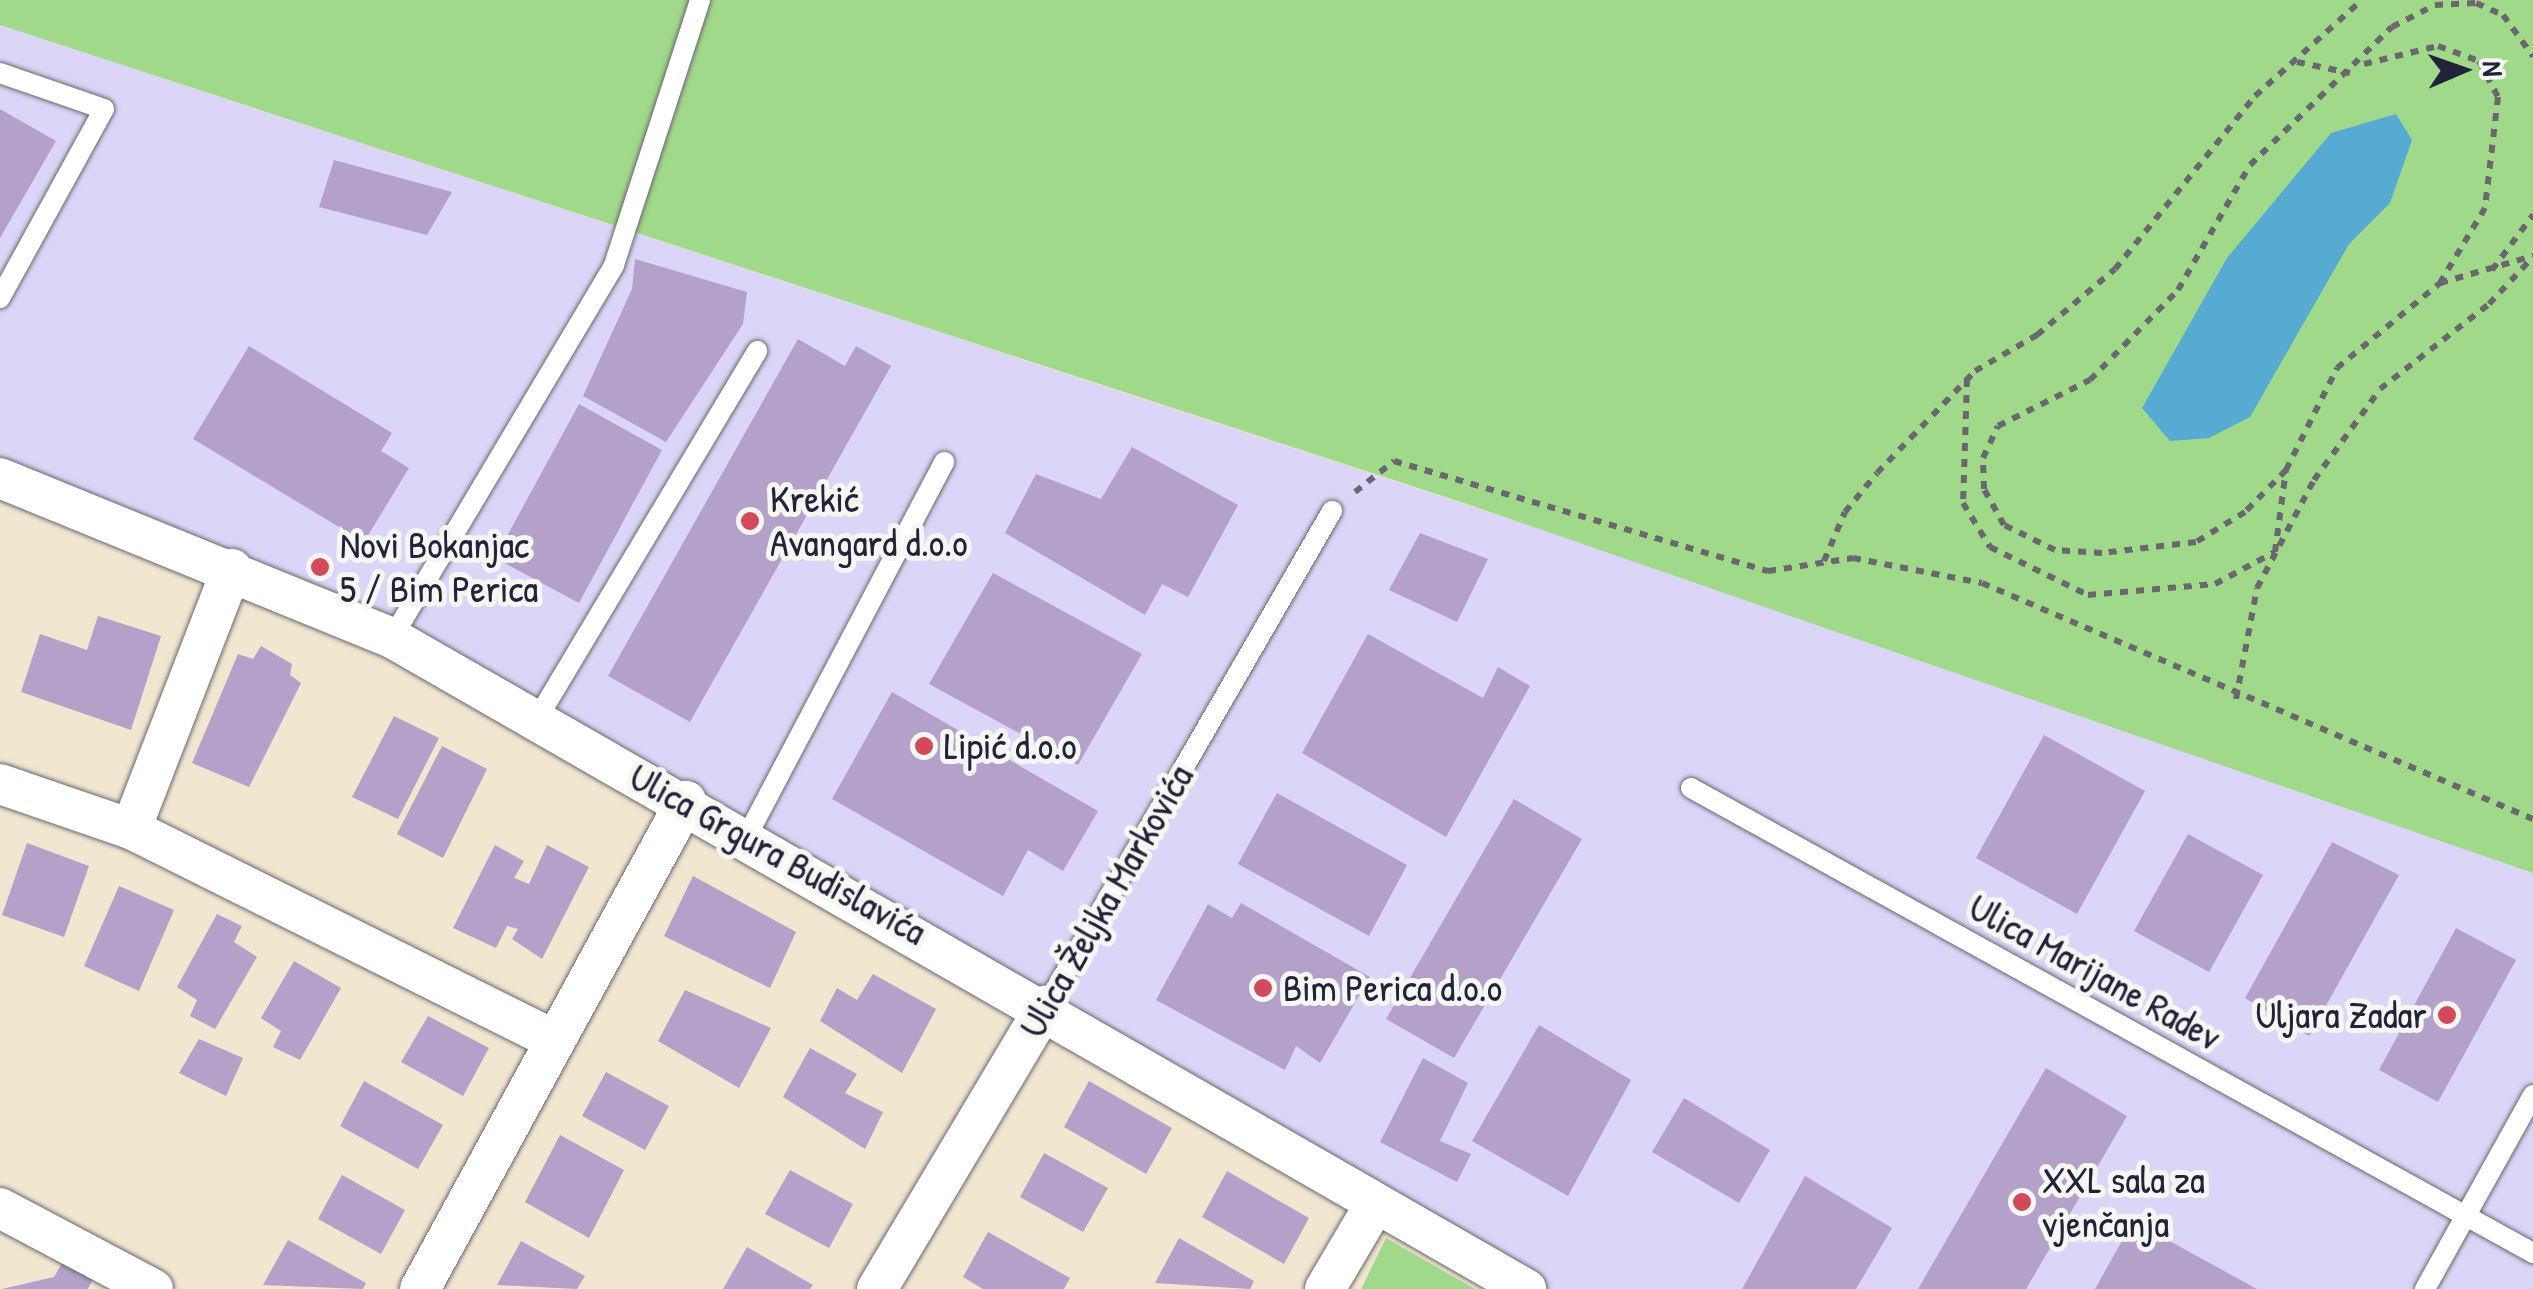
<!DOCTYPE html>
<meta charset="utf-8">
<style>
body{margin:0}
#map{position:relative;width:2533px;height:1289px;overflow:hidden;background:#f1e6cf;font-family:"Patrick Hand",sans-serif}
div>[style]{position:absolute}
[style*='--x']{left:calc(var(--x)*1px);top:calc(var(--y)*1px);width:calc(var(--w)*1px);rotate:calc(var(--a)*1deg)}
.built>*{inset:0;background:#dbd6f7}
.green>*{inset:0;background:#a1d98a}
.water>*{inset:0;background:#57aad2}
.building>*{inset:0;background:#b3a1c9}
.path>*{height:6px;margin-top:-3px;transform-origin:0;background:repeating-linear-gradient(90deg,#6a676f 0 8px,transparent 0 16px)}
.roads{filter:drop-shadow(0 0 2px #6a676f) drop-shadow(0 0 2px #6a676f)}
.lane>*{height:20px;margin:-10px;padding:0 10px;transform-origin:10px;border-radius:10px;background:#fff}
.street>*{height:40px;margin:-20px;padding:0 20px;transform-origin:20px;border-radius:20px;background:#fff}
.dots>*{width:28px;height:28px;translate:-50% -50%;box-sizing:border-box;border:5px solid #f6f6f2;border-radius:50%}
span{translate:-50% -50%;white-space:nowrap;text-align:center;line-height:1.15;-webkit-text-stroke:10px #f6f6f2;paint-order:stroke}
.poi-label{font-size:38px;color:#22223b}
.left{translate:0 -50%;text-align:left}
.right{translate:-100% -50%;text-align:right}
.street-label{font-size:38px;color:#22223b}
.north{position:absolute;left:2413px;top:20px;width:100px;height:100px;-webkit-text-stroke:8px #f6f6f2;paint-order:stroke;rotate:88deg;font-size:28px;font-weight:700;line-height:40px;text-align:center;color:#22223b}
.north::after{content:'';display:block;margin:auto;width:35px;height:45px;background:#22223b;clip-path:polygon(50% 0,100% 100%,50% 72%,0 100%)}
</style>
<div id="map">
<div class="built">
<i style="clip-path:polygon(0 25px,2103px 713px,2533px 841px,2533px 1289px,1526px 1289px,392px 638px,0 478px)"></i>
</div>
<div class="green">
<i style="clip-path:polygon(0 0,2533px 0,2533px 873px,1467px 504px,0 25px)"></i>
<i style="clip-path:polygon(1386px 1238px,1475px 1289px,1361px 1289px)"></i>
</div>
<div class="water">
<i style="clip-path:polygon(2396px 114px,2412px 140px,2390px 203px,2349px 244px,2250px 417px,2209px 438px,2170px 441px,2142px 408px,2227px 258px,2331px 133px)"></i>
</div>
<div class="building">
<i style="clip-path:polygon(0 109px,56px 141px,0 238px)"></i>
<i style="clip-path:polygon(334px 160px,452px 192px,427px 235px,319px 207px)"></i>
<i style="clip-path:polygon(635px 259px,747px 292px,743px 324px,666px 442px,583px 396px,632px 289px)"></i>
<i style="clip-path:polygon(798px 339px,845px 366px,856px 346px,891px 366px,690px 722px,608px 676px)"></i>
<i style="clip-path:polygon(249px 346px,392px 433px,381px 451px,409px 468px,364px 542px,193px 439px)"></i>
<i style="clip-path:polygon(579px 404px,662px 450px,579px 603px,495px 558px)"></i>
<i style="clip-path:polygon(1132px 447px,1238px 505px,1188px 597px,1162px 584px,1145px 615px,1005px 533px,1036px 474px,1101px 499px)"></i>
<i style="clip-path:polygon(1420px 533px,1488px 559px,1457px 622px,1389px 590px)"></i>
<i style="clip-path:polygon(993px 573px,1142px 654px,1078px 765px,929px 684px)"></i>
<i style="clip-path:polygon(98px 616px,161px 636px,131px 730px,21px 692px,40px 634px,87px 650px)"></i>
<i style="clip-path:polygon(1368px 634px,1483px 698px,1498px 667px,1530px 686px,1446px 837px,1302px 753px)"></i>
<i style="clip-path:polygon(261px 646px,292px 664px,290px 675px,301px 683px,249px 787px,192px 763px,238px 654px,253px 659px)"></i>
<i style="clip-path:polygon(892px 692px,1098px 811px,1063px 871px,1028px 850px,1003px 896px,832px 799px)"></i>
<i style="clip-path:polygon(394px 716px,439px 738px,398px 819px,352px 797px)"></i>
<i style="clip-path:polygon(2044px 735px,2145px 791px,2077px 914px,1976px 858px)"></i>
<i style="clip-path:polygon(442px 746px,487px 769px,443px 858px,397px 834px)"></i>
<i style="clip-path:polygon(1277px 793px,1407px 865px,1369px 936px,1238px 864px)"></i>
<i style="clip-path:polygon(1514px 799px,1582px 839px,1454px 1058px,1386px 1019px)"></i>
<i style="clip-path:polygon(2188px 834px,2263px 875px,2209px 972px,2134px 931px)"></i>
<i style="clip-path:polygon(2332px 842px,2399px 875px,2309px 1036px,2245px 998px)"></i>
<i style="clip-path:polygon(27px 843px,89px 866px,64px 937px,2px 915px)"></i>
<i style="clip-path:polygon(495px 845px,524px 861px,514px 878px,529px 884px,547px 845px,589px 867px,542px 959px,512px 939px,518px 929px,507px 926px,496px 948px,453px 928px)"></i>
<i style="clip-path:polygon(693px 876px,796px 932px,770px 988px,664px 936px)"></i>
<i style="clip-path:polygon(119px 886px,174px 910px,139px 991px,84px 966px)"></i>
<i style="clip-path:polygon(1241px 903px,1370px 977px,1320px 1063px,1296px 1046px,1285px 1070px,1156px 1000px,1208px 904px,1232px 918px)"></i>
<i style="clip-path:polygon(217px 914px,242px 926px,234px 942px,257px 957px,215px 1029px,190px 1016px,197px 1000px,177px 987px)"></i>
<i style="clip-path:polygon(2456px 928px,2516px 960px,2438px 1102px,2379px 1070px)"></i>
<i style="clip-path:polygon(294px 961px,341px 988px,300px 1060px,273px 1047px,281px 1031px,261px 1018px)"></i>
<i style="clip-path:polygon(873px 974px,936px 1009px,902px 1073px,820px 1021px,837px 988px,857px 1000px)"></i>
<i style="clip-path:polygon(685px 990px,771px 1028px,739px 1088px,658px 1041px)"></i>
<i style="clip-path:polygon(428px 1016px,489px 1048px,463px 1096px,401px 1062px)"></i>
<i style="clip-path:polygon(1539px 1025px,1631px 1080px,1568px 1196px,1472px 1141px)"></i>
<i style="clip-path:polygon(199px 1039px,243px 1058px,226px 1096px,179px 1073px)"></i>
<i style="clip-path:polygon(810px 1048px,857px 1074px,845px 1093px,883px 1112px,865px 1149px,783px 1097px)"></i>
<i style="clip-path:polygon(1423px 1058px,1468px 1083px,1440px 1141px,1471px 1154px,1457px 1182px,1380px 1142px)"></i>
<i style="clip-path:polygon(2046px 1068px,2127px 1116px,2026px 1289px,1918px 1289px)"></i>
<i style="clip-path:polygon(606px 1072px,669px 1106px,645px 1150px,582px 1116px)"></i>
<i style="clip-path:polygon(364px 1081px,443px 1125px,418px 1169px,340px 1126px)"></i>
<i style="clip-path:polygon(1089px 1081px,1172px 1128px,1146px 1174px,1064px 1127px)"></i>
<i style="clip-path:polygon(1684px 1098px,1770px 1150px,1739px 1203px,1652px 1152px)"></i>
<i style="clip-path:polygon(560px 1135px,624px 1170px,589px 1238px,525px 1202px)"></i>
<i style="clip-path:polygon(1044px 1153px,1108px 1188px,1083px 1232px,1020px 1197px)"></i>
<i style="clip-path:polygon(790px 1170px,853px 1204px,829px 1248px,765px 1214px)"></i>
<i style="clip-path:polygon(1227px 1171px,1309px 1218px,1284px 1264px,1202px 1217px)"></i>
<i style="clip-path:polygon(342px 1175px,405px 1210px,381px 1254px,318px 1219px)"></i>
<i style="clip-path:polygon(1805px 1176px,1892px 1228px,1856px 1289px,1742px 1289px)"></i>
<i style="clip-path:polygon(2133px 1221px,2257px 1289px,2095px 1289px)"></i>
<i style="clip-path:polygon(988px 1232px,1070px 1278px,1064px 1289px,983px 1289px,963px 1277px)"></i>
<i style="clip-path:polygon(1179px 1238px,1254px 1281px,1250px 1289px,1155px 1283px)"></i>
<i style="clip-path:polygon(288px 1240px,366px 1283px,363px 1289px,263px 1285px)"></i>
<i style="clip-path:polygon(521px 1241px,585px 1276px,577px 1289px,497px 1285px)"></i>
<i style="clip-path:polygon(747px 1247px,813px 1285px,810px 1289px,723px 1289px)"></i>
<i style="clip-path:polygon(65px 1258px,96px 1272px,88px 1289px,2px 1289px,54px 1277px)"></i>
</div>
<div class="path">
<i style="--x:2297;--y:62;--w:54;--a:11.7"></i>
<i style="--x:2364;--y:64;--w:76;--a:-13.7"></i>
<i style="--x:2438;--y:46;--w:44;--a:20.1"></i>
<i style="--x:2479;--y:61;--w:41;--a:62.2"></i>
<i style="--x:2498;--y:97;--w:112;--a:96.7"></i>
<i style="--x:2485;--y:208;--w:87;--a:121"></i>
<i style="--x:2492;--y:270;--w:69;--a:-53.3"></i>
<i style="--x:1967;--y:379;--w:124;--a:91.8"></i>
<i style="--x:1963;--y:503;--w:52;--a:58.5"></i>
<i style="--x:1990;--y:547;--w:109;--a:26.1"></i>
<i style="--x:2088;--y:595;--w:127;--a:-5"></i>
<i style="--x:2215;--y:584;--w:68;--a:-28.1"></i>
<i style="--x:2275;--y:552;--w:83;--a:-82.4"></i>
<i style="--x:2286;--y:470;--w:114;--a:-63.4"></i>
<i style="--x:2337;--y:368;--w:134;--a:-39.5"></i>
<i style="--x:2440;--y:283;--w:97;--a:-16.2"></i>
<i style="--x:2286;--y:470;--w:59;--a:134.3"></i>
<i style="--x:2245;--y:512;--w:57;--a:148.5"></i>
<i style="--x:2196;--y:542;--w:95;--a:173.3"></i>
<i style="--x:2102;--y:553;--w:47;--a:-176.3"></i>
<i style="--x:2055;--y:550;--w:57;--a:-153.9"></i>
<i style="--x:2004;--y:525;--w:41;--a:-119.1"></i>
<i style="--x:1984;--y:489;--w:31;--a:-92"></i>
<i style="--x:1983;--y:458;--w:35;--a:-65"></i>
<i style="--x:1998;--y:426;--w:103;--a:-26.6"></i>
<i style="--x:2090;--y:380;--w:126;--a:-45.6"></i>
<i style="--x:2178;--y:290;--w:144;--a:-60.1"></i>
<i style="--x:2250;--y:165;--w:198;--a:-44.2"></i>
<i style="--x:2392;--y:27;--w:48;--a:-27.1"></i>
<i style="--x:2435;--y:5;--w:41;--a:-2.8"></i>
<i style="--x:2476;--y:3;--w:30;--a:24"></i>
<i style="--x:2503;--y:15;--w:51;--a:53.8"></i>
<i style="--x:1355;--y:492;--w:50;--a:-38.5"></i>
<i style="--x:1394;--y:461;--w:390;--a:16.4"></i>
<i style="--x:1768;--y:571;--w:86;--a:-8.7"></i>
<i style="--x:1853;--y:558;--w:131;--a:11"></i>
<i style="--x:1982;--y:583;--w:599;--a:23.19"></i>
<i style="--x:1824;--y:561;--w:53;--a:-66.8"></i>
<i style="--x:1845;--y:512;--w:50;--a:-50.6"></i>
<i style="--x:1877;--y:473;--w:141;--a:-46.1"></i>
<i style="--x:1975;--y:371;--w:72;--a:-30.1"></i>
<i style="--x:2037;--y:335;--w:102;--a:-40.2"></i>
<i style="--x:2115;--y:269;--w:223;--a:-51"></i>
<i style="--x:2255;--y:96;--w:144;--a:-41.9"></i>
<i style="--x:2236;--y:699;--w:113;--a:-79.3"></i>
<i style="--x:2257;--y:588;--w:122;--a:-62.2"></i>
<i style="--x:2314;--y:480;--w:112;--a:-54"></i>
<i style="--x:2380;--y:389;--w:138;--a:-37.9"></i>
<i style="--x:2489;--y:304;--w:63;--a:-46.9"></i>
</div>
<div class="roads">
<div class="lane">
<i style="--x:0;--y:73;--w:110;--a:19.1"></i>
<i style="--x:104;--y:109;--w:216;--a:118.8"></i>
<i style="--x:392;--y:638;--w:434;--a:-59.2"></i>
<i style="--x:614;--y:265;--w:279;--a:-72"></i>
<i style="--x:537;--y:719;--w:429;--a:-59.1"></i>
<i style="--x:1691;--y:788;--w:962;--a:28.91"></i>
<i style="--x:747;--y:836;--w:423;--a:-62.2"></i>
<i style="--x:1046;--y:1006;--w:572;--a:-59.98"></i>
<i style="--x:2425;--y:1289;--w:222;--a:-60.9"></i>
</div>
<div class="street">
<i style="--x:0;--y:478;--w:423;--a:22.2"></i>
<i style="--x:392;--y:638;--w:1308;--a:29.86"></i>
<i style="--x:0;--y:784;--w:139;--a:19"></i>
<i style="--x:131;--y:829;--w:470;--a:26.5"></i>
<i style="--x:131;--y:829;--w:279;--a:-68.8"></i>
<i style="--x:0;--y:1208;--w:173;--a:27.9"></i>
<i style="--x:420;--y:1289;--w:556;--a:-61.41"></i>
<i style="--x:877;--y:1289;--w:330;--a:-59.2"></i>
<i style="--x:1325;--y:1289;--w:99;--a:-59.5"></i>
</div>
</div>
<div class="dots">
<i style="left:750px;top:521px;background:#d1495b"></i>
<i style="left:320px;top:567px;background:#d1495b"></i>
<i style="left:924px;top:746px;background:#d1495b"></i>
<i style="left:1263px;top:988px;background:#d1495b"></i>
<i style="left:2447px;top:1015px;background:#d1495b"></i>
<i style="left:2022px;top:1202px;background:#d1495b"></i>
</div>
<div class="poi-label">
<span class="left" style="left:770px;top:521px">Krekić<br>Avangard d.o.o</span>
<span class="left" style="left:340px;top:567px">Novi Bokanjac<br>5 / Bim Perica</span>
<span class="left" style="left:944px;top:746px">Lipić d.o.o</span>
<span class="left" style="left:1283px;top:988px">Bim Perica d.o.o</span>
<span class="right" style="left:2427px;top:1015px">Uljara Zadar</span>
<span class="left" style="left:2042px;top:1202px">XXL sala za<br>vjenčanja</span>
</div>
<div class="street-label">
<span style="left:778px;top:854px;rotate:29deg">Ulica Grgura Budislavića</span>
<span style="left:1106px;top:901px;rotate:-60deg">Ulica Željka Markovića</span>
<span style="left:2095px;top:972px;rotate:29deg">Ulica Marijane Radev</span>
</div>
<div class="north">N</div>
</div>
